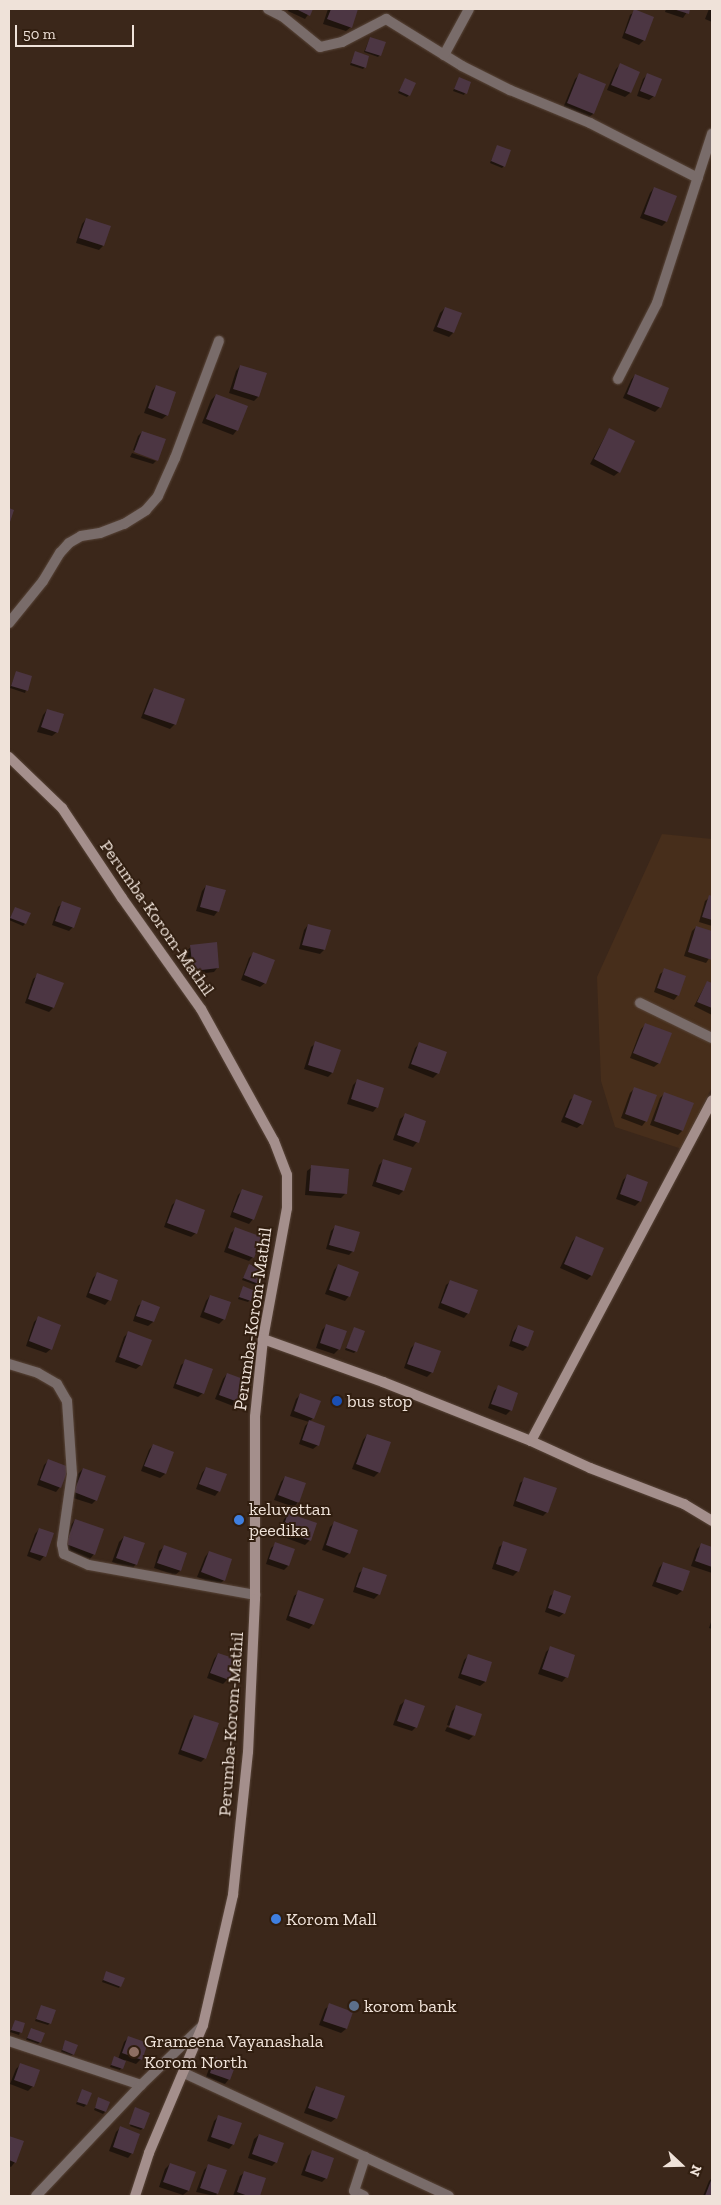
<!DOCTYPE html>
<style>
body{margin:0}
#map{position:relative;width:721px;height:2205px;overflow:hidden;background:#3b271a;font-family:"Zilla Slab",serif}
div>[style]{position:absolute}
[style*='--x']{left:calc(var(--x)*1px);top:calc(var(--y)*1px);width:calc(var(--w)*1px);rotate:calc(var(--a)*1deg)}
.built>*{inset:0;background:#472e1b}
.shadow>*{inset:0;background:#0007}
.building>*{inset:0;background:#4c3643}
.roads{filter:drop-shadow(0 0 1px #584539) drop-shadow(0 0 1px #584539)}
.street>*{height:10px;margin:-5px;padding:0 5px;transform-origin:5px;border-radius:5px;background:#796c6a}
.secondary>*{height:10px;margin:-5px;padding:0 5px;transform-origin:5px;border-radius:5px;background:#a48f8c}
.dots>*{width:14px;height:14px;translate:-50% -50%;box-sizing:border-box;border:2px solid #311e10;border-radius:50%}
span{translate:-50% -50%;white-space:nowrap;text-align:center;line-height:1.15;-webkit-text-stroke:4px #311e10;paint-order:stroke}
.street-label{font-size:18px;color:#efe2d9}
.poi-label{font-size:18px;color:#efe2d9}
.left{translate:0 -50%;text-align:left}
.frame{position:absolute;inset:0;border:10px solid #efe2d9;pointer-events:none}
.north{position:absolute;left:656px;top:2140px;width:50px;height:50px;-webkit-text-stroke:4px #311e10;paint-order:stroke;rotate:111deg;font-size:14px;font-weight:700;line-height:20px;text-align:center;color:#efe2d9}
.north::after{content:'';display:block;margin:auto;width:18px;height:22px;background:#efe2d9;clip-path:polygon(50% 0,100% 100%,50% 72%,0 100%)}
.scale{position:absolute;left:15px;top:25px;width:119px;height:22px;box-sizing:border-box;border:2px solid #efe2d9;border-top:0;padding-left:6px;font-size:15px;line-height:18px;white-space:nowrap;color:#efe2d9;-webkit-text-stroke:4px #311e10;paint-order:stroke}
</style>
<div id="map">
<div class="built">
<i style="clip-path:polygon(662px 834px,712px 839px,712px 1087px,682px 1149px,615px 1127px,601px 1081px,597px 977px)"></i>
</div>
<div class="shadow">
<i style="clip-path:polygon(289px 9px,312px 9px,305px 19px,288px 11px)"></i>
<i style="clip-path:polygon(328px 9px,357px 9px,351px 27px,346px 31px,323px 24px)"></i>
<i style="clip-path:polygon(666px 9px,689px 9px,683px 18px,665px 12px)"></i>
<i style="clip-path:polygon(709px 9px,712px 9px,712px 22px,705px 19px)"></i>
<i style="clip-path:polygon(635px 11px,644px 40px,639px 45px,622px 38px,630px 15px)"></i>
<i style="clip-path:polygon(370px 38px,380px 55px,378px 57px,364px 52px)"></i>
<i style="clip-path:polygon(354px 55px,365px 67px,363px 69px,350px 65px)"></i>
<i style="clip-path:polygon(620px 65px,638px 72px,630px 93px,625px 97px,607px 90px,616px 69px)"></i>
<i style="clip-path:polygon(580px 74px,605px 85px,593px 114px,588px 118px,563px 108px,575px 79px)"></i>
<i style="clip-path:polygon(647px 75px,654px 96px,649px 100px,637px 96px,643px 79px)"></i>
<i style="clip-path:polygon(405px 79px,409px 95px,407px 97px,398px 93px)"></i>
<i style="clip-path:polygon(459px 79px,465px 93px,464px 95px,453px 91px)"></i>
<i style="clip-path:polygon(497px 147px,504px 166px,502px 168px,490px 163px)"></i>
<i style="clip-path:polygon(654px 188px,666px 222px,662px 226px,640px 218px,650px 193px)"></i>
<i style="clip-path:polygon(86px 219px,103px 246px,99px 250px,76px 243px,82px 224px)"></i>
<i style="clip-path:polygon(445px 308px,453px 333px,449px 337px,433px 331px,440px 313px)"></i>
<i style="clip-path:polygon(240px 366px,258px 397px,254px 401px,229px 393px,236px 371px)"></i>
<i style="clip-path:polygon(635px 375px,660px 407px,655px 412px,623px 398px,631px 380px)"></i>
<i style="clip-path:polygon(156px 386px,167px 415px,162px 419px,144px 413px,152px 391px)"></i>
<i style="clip-path:polygon(216px 395px,237px 430px,233px 435px,202px 423px,211px 400px)"></i>
<i style="clip-path:polygon(609px 429px,619px 472px,614px 476px,590px 464px)"></i>
<i style="clip-path:polygon(142px 432px,165px 440px,157px 461px,157px 459px,133px 450px,138px 436px)"></i>
<i style="clip-path:polygon(132px 453px,156px 461px,153px 464px,130px 457px)"></i>
<i style="clip-path:polygon(16px 673px,31px 677px,25px 693px,10px 688px)"></i>
<i style="clip-path:polygon(154px 689px,175px 724px,170px 729px,141px 718px,150px 694px)"></i>
<i style="clip-path:polygon(47px 710px,57px 732px,52px 736px,37px 732px,43px 715px)"></i>
<i style="clip-path:polygon(206px 886px,218px 911px,214px 916px,196px 911px,202px 891px)"></i>
<i style="clip-path:polygon(710px 897px,712px 897px,712px 926px,699px 922px,705px 901px)"></i>
<i style="clip-path:polygon(63px 903px,73px 927px,69px 931px,52px 925px,58px 907px)"></i>
<i style="clip-path:polygon(15px 908px,25px 924px,23px 926px,9px 920px)"></i>
<i style="clip-path:polygon(308px 925px,324px 950px,320px 954px,299px 949px,304px 930px)"></i>
<i style="clip-path:polygon(696px 927px,712px 932px,712px 954px,706px 963px,684px 956px,692px 931px)"></i>
<i style="clip-path:polygon(191px 947px,218px 967px,214px 972px,189px 975px,186px 951px)"></i>
<i style="clip-path:polygon(254px 953px,265px 983px,260px 987px,241px 980px,249px 958px)"></i>
<i style="clip-path:polygon(665px 970px,678px 995px,674px 1000px,654px 992px,660px 974px)"></i>
<i style="clip-path:polygon(38px 975px,53px 1008px,49px 1012px,25px 1003px,33px 979px)"></i>
<i style="clip-path:polygon(707px 982px,712px 985px,712px 1015px,694px 1006px)"></i>
<i style="clip-path:polygon(645px 1025px,659px 1063px,654px 1067px,630px 1058px,641px 1029px)"></i>
<i style="clip-path:polygon(316px 1043px,332px 1073px,328px 1077px,304px 1069px,311px 1047px)"></i>
<i style="clip-path:polygon(420px 1043px,438px 1073px,433px 1078px,408px 1068px,415px 1048px)"></i>
<i style="clip-path:polygon(357px 1081px,377px 1107px,373px 1112px,347px 1104px,353px 1085px)"></i>
<i style="clip-path:polygon(635px 1088px,646px 1121px,642px 1126px,621px 1118px,630px 1093px)"></i>
<i style="clip-path:polygon(664px 1094px,682px 1131px,678px 1135px,650px 1125px,660px 1098px)"></i>
<i style="clip-path:polygon(575px 1096px,582px 1124px,577px 1128px,561px 1122px,570px 1100px)"></i>
<i style="clip-path:polygon(405px 1115px,425px 1121px,417px 1142px,413px 1147px,393px 1140px,400px 1119px)"></i>
<i style="clip-path:polygon(384px 1160px,411px 1169px,403px 1191px,399px 1195px,372px 1186px,379px 1165px)"></i>
<i style="clip-path:polygon(312px 1167px,346px 1193px,341px 1198px,305px 1195px,307px 1171px)"></i>
<i style="clip-path:polygon(627px 1176px,640px 1201px,635px 1206px,616px 1199px,623px 1180px)"></i>
<i style="clip-path:polygon(243px 1190px,253px 1219px,249px 1224px,230px 1217px,238px 1195px)"></i>
<i style="clip-path:polygon(176px 1201px,196px 1233px,191px 1237px,164px 1227px,172px 1205px)"></i>
<i style="clip-path:polygon(335px 1227px,353px 1251px,349px 1255px,326px 1249px,331px 1231px)"></i>
<i style="clip-path:polygon(236px 1228px,253px 1257px,249px 1261px,224px 1252px,231px 1233px)"></i>
<i style="clip-path:polygon(576px 1237px,591px 1276px,587px 1280px,560px 1268px,572px 1242px)"></i>
<i style="clip-path:polygon(338px 1265px,349px 1296px,345px 1301px,325px 1294px,334px 1270px)"></i>
<i style="clip-path:polygon(249px 1266px,258px 1283px,256px 1285px,242px 1280px)"></i>
<i style="clip-path:polygon(97px 1274px,109px 1300px,105px 1305px,86px 1297px,93px 1278px)"></i>
<i style="clip-path:polygon(451px 1281px,468px 1313px,464px 1318px,438px 1308px,446px 1285px)"></i>
<i style="clip-path:polygon(243px 1288px,250px 1300px,248px 1302px,238px 1299px)"></i>
<i style="clip-path:polygon(210px 1296px,224px 1319px,219px 1324px,200px 1317px,206px 1301px)"></i>
<i style="clip-path:polygon(143px 1302px,158px 1308px,153px 1322px,148px 1326px,133px 1321px,138px 1306px)"></i>
<i style="clip-path:polygon(38px 1318px,51px 1349px,46px 1353px,26px 1346px,34px 1322px)"></i>
<i style="clip-path:polygon(327px 1325px,339px 1349px,334px 1354px,316px 1348px,322px 1330px)"></i>
<i style="clip-path:polygon(518px 1326px,527px 1347px,523px 1351px,509px 1346px,514px 1331px)"></i>
<i style="clip-path:polygon(354px 1329px,356px 1351px,354px 1353px,345px 1350px)"></i>
<i style="clip-path:polygon(128px 1333px,141px 1365px,136px 1369px,115px 1362px,124px 1337px)"></i>
<i style="clip-path:polygon(416px 1343px,432px 1372px,427px 1377px,404px 1368px,411px 1348px)"></i>
<i style="clip-path:polygon(186px 1361px,203px 1393px,198px 1397px,173px 1388px,181px 1365px)"></i>
<i style="clip-path:polygon(227px 1374px,237px 1401px,233px 1406px,215px 1399px,223px 1379px)"></i>
<i style="clip-path:polygon(498px 1387px,511px 1410px,506px 1415px,488px 1408px,494px 1391px)"></i>
<i style="clip-path:polygon(300px 1395px,313px 1418px,309px 1422px,318px 1445px,313px 1449px,299px 1444px,305px 1426px,309px 1422px,290px 1416px,296px 1399px)"></i>
<i style="clip-path:polygon(367px 1435px,379px 1472px,374px 1477px,352px 1469px,363px 1440px)"></i>
<i style="clip-path:polygon(153px 1445px,165px 1474px,160px 1478px,141px 1471px,149px 1450px)"></i>
<i style="clip-path:polygon(48px 1461px,60px 1487px,56px 1492px,37px 1485px,44px 1465px)"></i>
<i style="clip-path:polygon(206px 1468px,219px 1491px,215px 1496px,196px 1489px,202px 1473px)"></i>
<i style="clip-path:polygon(83px 1469px,96px 1500px,92px 1504px,70px 1497px,78px 1474px)"></i>
<i style="clip-path:polygon(285px 1477px,298px 1502px,294px 1507px,274px 1500px,281px 1482px)"></i>
<i style="clip-path:polygon(525px 1479px,547px 1512px,543px 1516px,513px 1506px,520px 1483px)"></i>
<i style="clip-path:polygon(289px 1514px,310px 1540px,305px 1545px,278px 1535px,284px 1519px)"></i>
<i style="clip-path:polygon(75px 1520px,94px 1554px,90px 1559px,63px 1549px,71px 1525px)"></i>
<i style="clip-path:polygon(334px 1523px,349px 1553px,344px 1558px,322px 1550px,330px 1527px)"></i>
<i style="clip-path:polygon(39px 1529px,44px 1556px,40px 1561px,27px 1556px,35px 1534px)"></i>
<i style="clip-path:polygon(124px 1537px,136px 1564px,132px 1569px,112px 1562px,119px 1542px)"></i>
<i style="clip-path:polygon(504px 1543px,518px 1571px,513px 1576px,492px 1569px,499px 1547px)"></i>
<i style="clip-path:polygon(276px 1544px,288px 1566px,284px 1570px,266px 1564px,271px 1548px)"></i>
<i style="clip-path:polygon(702px 1544px,712px 1548px,712px 1573px,691px 1566px,697px 1549px)"></i>
<i style="clip-path:polygon(164px 1547px,185px 1554px,180px 1571px,175px 1575px,154px 1568px,159px 1551px)"></i>
<i style="clip-path:polygon(209px 1552px,224px 1580px,219px 1585px,197px 1577px,205px 1557px)"></i>
<i style="clip-path:polygon(663px 1563px,682px 1591px,677px 1595px,652px 1586px,659px 1568px)"></i>
<i style="clip-path:polygon(364px 1569px,385px 1576px,378px 1595px,374px 1599px,353px 1592px,359px 1573px)"></i>
<i style="clip-path:polygon(299px 1592px,313px 1624px,309px 1629px,286px 1620px,294px 1596px)"></i>
<i style="clip-path:polygon(555px 1592px,564px 1613px,559px 1617px,545px 1612px,550px 1596px)"></i>
<i style="clip-path:polygon(712px 1619px,712px 1629px,709px 1628px)"></i>
<i style="clip-path:polygon(550px 1648px,566px 1677px,562px 1682px,538px 1674px,546px 1652px)"></i>
<i style="clip-path:polygon(218px 1654px,228px 1679px,223px 1684px,207px 1678px,214px 1659px)"></i>
<i style="clip-path:polygon(469px 1655px,491px 1663px,485px 1682px,480px 1686px,458px 1678px,464px 1660px)"></i>
<i style="clip-path:polygon(405px 1701px,416px 1727px,412px 1731px,393px 1725px,400px 1705px)"></i>
<i style="clip-path:polygon(457px 1706px,481px 1715px,473px 1736px,473px 1734px,447px 1725px,452px 1711px)"></i>
<i style="clip-path:polygon(194px 1716px,205px 1758px,201px 1762px,178px 1754px,190px 1720px)"></i>
<i style="clip-path:polygon(447px 1727px,473px 1736px,469px 1740px,445px 1731px)"></i>
<i style="clip-path:polygon(106px 1973px,120px 1986px,119px 1988px,102px 1982px)"></i>
<i style="clip-path:polygon(330px 2005px,352px 2012px,346px 2029px,341px 2033px,319px 2025px,325px 2009px)"></i>
<i style="clip-path:polygon(41px 2007px,50px 2023px,48px 2025px,35px 2021px)"></i>
<i style="clip-path:polygon(15px 2021px,23px 2024px,19px 2035px,10px 2032px)"></i>
<i style="clip-path:polygon(31px 2029px,40px 2042px,38px 2044px,26px 2040px)"></i>
<i style="clip-path:polygon(128px 2038px,141px 2059px,136px 2064px,125px 2060px,120px 2070px,110px 2067px,114px 2058px,118px 2059px,124px 2042px)"></i>
<i style="clip-path:polygon(65px 2042px,73px 2054px,71px 2056px,61px 2052px)"></i>
<i style="clip-path:polygon(216px 2059px,229px 2079px,225px 2084px,206px 2077px,211px 2063px)"></i>
<i style="clip-path:polygon(20px 2065px,33px 2086px,28px 2091px,10px 2084px,16px 2069px)"></i>
<i style="clip-path:polygon(316px 2087px,336px 2118px,331px 2122px,304px 2113px,312px 2092px)"></i>
<i style="clip-path:polygon(82px 2090px,86px 2105px,84px 2107px,76px 2104px)"></i>
<i style="clip-path:polygon(99px 2099px,105px 2112px,103px 2114px,94px 2110px)"></i>
<i style="clip-path:polygon(136px 2109px,143px 2128px,141px 2130px,130px 2126px)"></i>
<i style="clip-path:polygon(219px 2116px,233px 2144px,229px 2149px,207px 2141px,214px 2121px)"></i>
<i style="clip-path:polygon(120px 2128px,132px 2153px,128px 2158px,109px 2151px,116px 2132px)"></i>
<i style="clip-path:polygon(259px 2135px,276px 2162px,272px 2166px,248px 2158px,254px 2139px)"></i>
<i style="clip-path:polygon(9px 2137px,22px 2142px,15px 2162px,11px 2167px,9px 2166px)"></i>
<i style="clip-path:polygon(312px 2152px,326px 2178px,322px 2182px,301px 2175px,308px 2156px)"></i>
<i style="clip-path:polygon(170px 2164px,194px 2173px,188px 2191px,183px 2195px,159px 2187px,165px 2169px)"></i>
<i style="clip-path:polygon(209px 2165px,217px 2194px,215px 2196px,196px 2192px,204px 2170px)"></i>
<i style="clip-path:polygon(245px 2172px,265px 2179px,259px 2196px,233px 2196px,240px 2176px)"></i>
<i style="clip-path:polygon(712px 2178px,712px 2196px,703px 2196px,709px 2181px)"></i>
</div>
<div class="building">
<i style="clip-path:polygon(296px 9px,313px 9px,310px 16px)"></i>
<i style="clip-path:polygon(331px 9px,358px 9px,352px 28px,327px 19px)"></i>
<i style="clip-path:polygon(634px 9px,654px 17px,645px 41px,625px 33px)"></i>
<i style="clip-path:polygon(673px 9px,690px 9px,689px 14px)"></i>
<i style="clip-path:polygon(370px 37px,386px 42px,381px 56px,365px 51px)"></i>
<i style="clip-path:polygon(355px 51px,369px 56px,366px 68px,351px 63px)"></i>
<i style="clip-path:polygon(620px 63px,640px 72px,631px 93px,611px 85px)"></i>
<i style="clip-path:polygon(579px 73px,606px 84px,594px 114px,567px 103px)"></i>
<i style="clip-path:polygon(647px 73px,662px 79px,655px 97px,640px 91px)"></i>
<i style="clip-path:polygon(459px 77px,471px 82px,467px 94px,454px 89px)"></i>
<i style="clip-path:polygon(405px 78px,416px 83px,410px 96px,399px 91px)"></i>
<i style="clip-path:polygon(497px 145px,511px 150px,505px 167px,491px 161px)"></i>
<i style="clip-path:polygon(654px 187px,677px 196px,667px 222px,644px 214px)"></i>
<i style="clip-path:polygon(86px 218px,111px 226px,104px 246px,79px 238px)"></i>
<i style="clip-path:polygon(445px 307px,462px 313px,454px 333px,437px 327px)"></i>
<i style="clip-path:polygon(240px 365px,267px 373px,259px 397px,233px 389px)"></i>
<i style="clip-path:polygon(635px 374px,669px 388px,661px 408px,627px 394px)"></i>
<i style="clip-path:polygon(156px 385px,176px 392px,168px 416px,148px 408px)"></i>
<i style="clip-path:polygon(216px 394px,248px 406px,238px 431px,206px 419px)"></i>
<i style="clip-path:polygon(609px 428px,635px 441px,620px 473px,594px 459px)"></i>
<i style="clip-path:polygon(142px 431px,166px 439px,158px 461px,134px 452px)"></i>
<i style="clip-path:polygon(9px 508px,14px 510px,9px 525px)"></i>
<i style="clip-path:polygon(16px 671px,32px 676px,28px 691px,11px 686px)"></i>
<i style="clip-path:polygon(154px 688px,185px 699px,176px 725px,144px 714px)"></i>
<i style="clip-path:polygon(47px 709px,64px 714px,58px 733px,41px 727px)"></i>
<i style="clip-path:polygon(206px 885px,226px 890px,219px 912px,200px 907px)"></i>
<i style="clip-path:polygon(709px 895px,712px 896px,712px 920px,702px 917px)"></i>
<i style="clip-path:polygon(62px 901px,81px 908px,74px 928px,55px 921px)"></i>
<i style="clip-path:polygon(15px 907px,31px 913px,26px 924px,10px 918px)"></i>
<i style="clip-path:polygon(308px 924px,331px 930px,325px 950px,302px 945px)"></i>
<i style="clip-path:polygon(696px 926px,712px 931px,712px 960px,688px 952px)"></i>
<i style="clip-path:polygon(217px 942px,219px 968px,193px 971px,190px 945px)"></i>
<i style="clip-path:polygon(253px 952px,275px 960px,266px 984px,244px 975px)"></i>
<i style="clip-path:polygon(664px 968px,686px 976px,679px 996px,657px 988px)"></i>
<i style="clip-path:polygon(37px 973px,64px 983px,54px 1008px,28px 999px)"></i>
<i style="clip-path:polygon(707px 981px,712px 983px,712px 1008px,697px 1002px)"></i>
<i style="clip-path:polygon(645px 1023px,672px 1033px,660px 1064px,633px 1053px)"></i>
<i style="clip-path:polygon(315px 1041px,341px 1050px,333px 1073px,308px 1065px)"></i>
<i style="clip-path:polygon(419px 1042px,447px 1052px,439px 1074px,411px 1064px)"></i>
<i style="clip-path:polygon(357px 1079px,384px 1088px,378px 1108px,351px 1099px)"></i>
<i style="clip-path:polygon(634px 1087px,657px 1095px,647px 1122px,625px 1114px)"></i>
<i style="clip-path:polygon(664px 1092px,694px 1103px,683px 1131px,654px 1121px)"></i>
<i style="clip-path:polygon(574px 1094px,592px 1101px,583px 1125px,565px 1117px)"></i>
<i style="clip-path:polygon(405px 1113px,426px 1121px,419px 1143px,397px 1135px)"></i>
<i style="clip-path:polygon(383px 1159px,412px 1168px,404px 1191px,376px 1182px)"></i>
<i style="clip-path:polygon(311px 1165px,349px 1169px,347px 1194px,309px 1191px)"></i>
<i style="clip-path:polygon(627px 1174px,648px 1182px,641px 1202px,620px 1194px)"></i>
<i style="clip-path:polygon(242px 1189px,263px 1196px,254px 1220px,233px 1212px)"></i>
<i style="clip-path:polygon(176px 1199px,205px 1210px,197px 1234px,167px 1223px)"></i>
<i style="clip-path:polygon(335px 1225px,360px 1232px,354px 1252px,329px 1245px)"></i>
<i style="clip-path:polygon(235px 1227px,262px 1237px,254px 1258px,228px 1248px)"></i>
<i style="clip-path:polygon(576px 1236px,604px 1248px,592px 1276px,564px 1264px)"></i>
<i style="clip-path:polygon(249px 1264px,264px 1270px,259px 1284px,243px 1278px)"></i>
<i style="clip-path:polygon(338px 1264px,359px 1272px,350px 1297px,329px 1290px)"></i>
<i style="clip-path:polygon(97px 1272px,118px 1280px,111px 1301px,89px 1293px)"></i>
<i style="clip-path:polygon(450px 1280px,478px 1290px,469px 1314px,441px 1303px)"></i>
<i style="clip-path:polygon(243px 1286px,255px 1291px,251px 1301px,239px 1297px)"></i>
<i style="clip-path:polygon(210px 1295px,231px 1302px,225px 1320px,204px 1312px)"></i>
<i style="clip-path:polygon(142px 1300px,160px 1307px,154px 1322px,136px 1316px)"></i>
<i style="clip-path:polygon(38px 1316px,61px 1325px,52px 1350px,29px 1341px)"></i>
<i style="clip-path:polygon(326px 1324px,347px 1331px,340px 1350px,320px 1343px)"></i>
<i style="clip-path:polygon(518px 1325px,534px 1331px,528px 1347px,512px 1341px)"></i>
<i style="clip-path:polygon(354px 1327px,365px 1331px,357px 1352px,346px 1348px)"></i>
<i style="clip-path:polygon(128px 1331px,152px 1340px,142px 1366px,119px 1357px)"></i>
<i style="clip-path:polygon(415px 1342px,441px 1351px,433px 1373px,407px 1364px)"></i>
<i style="clip-path:polygon(185px 1359px,213px 1369px,204px 1394px,176px 1384px)"></i>
<i style="clip-path:polygon(227px 1373px,246px 1380px,238px 1402px,219px 1395px)"></i>
<i style="clip-path:polygon(498px 1385px,518px 1393px,512px 1411px,491px 1404px)"></i>
<i style="clip-path:polygon(300px 1393px,321px 1401px,314px 1419px,294px 1411px)"></i>
<i style="clip-path:polygon(309px 1420px,325px 1426px,319px 1446px,302px 1440px)"></i>
<i style="clip-path:polygon(367px 1434px,391px 1442px,380px 1473px,356px 1464px)"></i>
<i style="clip-path:polygon(153px 1444px,174px 1452px,166px 1474px,144px 1466px)"></i>
<i style="clip-path:polygon(48px 1459px,69px 1467px,61px 1488px,40px 1480px)"></i>
<i style="clip-path:polygon(206px 1467px,227px 1474px,220px 1492px,199px 1484px)"></i>
<i style="clip-path:polygon(83px 1468px,106px 1476px,97px 1501px,74px 1492px)"></i>
<i style="clip-path:polygon(285px 1476px,306px 1483px,299px 1503px,278px 1495px)"></i>
<i style="clip-path:polygon(524px 1477px,557px 1488px,548px 1513px,516px 1501px)"></i>
<i style="clip-path:polygon(288px 1513px,317px 1523px,311px 1541px,282px 1531px)"></i>
<i style="clip-path:polygon(75px 1519px,104px 1529px,95px 1555px,66px 1544px)"></i>
<i style="clip-path:polygon(334px 1521px,358px 1530px,350px 1554px,326px 1545px)"></i>
<i style="clip-path:polygon(39px 1528px,54px 1533px,46px 1557px,30px 1552px)"></i>
<i style="clip-path:polygon(124px 1536px,145px 1543px,137px 1565px,116px 1558px)"></i>
<i style="clip-path:polygon(503px 1541px,527px 1549px,519px 1572px,496px 1564px)"></i>
<i style="clip-path:polygon(275px 1542px,295px 1549px,289px 1566px,269px 1559px)"></i>
<i style="clip-path:polygon(701px 1543px,712px 1547px,712px 1567px,695px 1561px)"></i>
<i style="clip-path:polygon(164px 1545px,187px 1553px,181px 1571px,157px 1563px)"></i>
<i style="clip-path:polygon(209px 1551px,232px 1559px,225px 1581px,201px 1572px)"></i>
<i style="clip-path:polygon(663px 1562px,690px 1571px,683px 1591px,656px 1582px)"></i>
<i style="clip-path:polygon(363px 1567px,387px 1575px,380px 1595px,356px 1587px)"></i>
<i style="clip-path:polygon(298px 1590px,324px 1599px,314px 1625px,289px 1616px)"></i>
<i style="clip-path:polygon(554px 1590px,571px 1596px,565px 1614px,548px 1608px)"></i>
<i style="clip-path:polygon(550px 1646px,575px 1655px,568px 1678px,542px 1669px)"></i>
<i style="clip-path:polygon(218px 1653px,236px 1659px,229px 1680px,210px 1673px)"></i>
<i style="clip-path:polygon(468px 1654px,492px 1662px,486px 1682px,461px 1674px)"></i>
<i style="clip-path:polygon(405px 1699px,425px 1706px,417px 1728px,397px 1721px)"></i>
<i style="clip-path:polygon(456px 1705px,482px 1714px,475px 1736px,449px 1727px)"></i>
<i style="clip-path:polygon(194px 1715px,219px 1723px,206px 1759px,181px 1750px)"></i>
<i style="clip-path:polygon(106px 1971px,125px 1978px,121px 1987px,103px 1980px)"></i>
<i style="clip-path:polygon(329px 2003px,353px 2012px,347px 2029px,323px 2021px)"></i>
<i style="clip-path:polygon(41px 2005px,56px 2010px,51px 2024px,36px 2019px)"></i>
<i style="clip-path:polygon(15px 2020px,25px 2023px,22px 2033px,11px 2030px)"></i>
<i style="clip-path:polygon(31px 2028px,45px 2033px,41px 2043px,27px 2038px)"></i>
<i style="clip-path:polygon(128px 2036px,148px 2043px,142px 2060px,122px 2053px)"></i>
<i style="clip-path:polygon(65px 2040px,78px 2045px,74px 2055px,62px 2050px)"></i>
<i style="clip-path:polygon(114px 2056px,126px 2061px,123px 2069px,111px 2065px)"></i>
<i style="clip-path:polygon(215px 2057px,236px 2064px,230px 2080px,210px 2073px)"></i>
<i style="clip-path:polygon(20px 2063px,40px 2070px,34px 2087px,14px 2080px)"></i>
<i style="clip-path:polygon(316px 2086px,345px 2096px,337px 2119px,308px 2108px)"></i>
<i style="clip-path:polygon(82px 2089px,92px 2093px,87px 2105px,77px 2102px)"></i>
<i style="clip-path:polygon(98px 2097px,110px 2102px,106px 2112px,95px 2108px)"></i>
<i style="clip-path:polygon(135px 2107px,150px 2113px,144px 2129px,129px 2124px)"></i>
<i style="clip-path:polygon(218px 2115px,242px 2123px,234px 2145px,211px 2137px)"></i>
<i style="clip-path:polygon(120px 2126px,140px 2134px,133px 2154px,113px 2147px)"></i>
<i style="clip-path:polygon(259px 2134px,284px 2143px,277px 2163px,252px 2154px)"></i>
<i style="clip-path:polygon(9px 2136px,24px 2141px,16px 2163px,9px 2160px)"></i>
<i style="clip-path:polygon(312px 2150px,334px 2158px,327px 2179px,305px 2171px)"></i>
<i style="clip-path:polygon(170px 2163px,196px 2172px,189px 2191px,163px 2182px)"></i>
<i style="clip-path:polygon(208px 2164px,227px 2170px,218px 2194px,200px 2188px)"></i>
<i style="clip-path:polygon(244px 2171px,266px 2178px,260px 2196px,248px 2196px,237px 2192px)"></i>
<i style="clip-path:polygon(712px 2178px,712px 2196px,705px 2196px)"></i>
</div>
<div class="roads">
<div class="street">
<i style="--x:268;--y:9;--w:16;--a:27"></i>
<i style="--x:282;--y:16;--w:49;--a:39.2"></i>
<i style="--x:320;--y:47;--w:23;--a:-13"></i>
<i style="--x:342;--y:42;--w:50;--a:-27.6"></i>
<i style="--x:386;--y:19;--w:89;--a:31.7"></i>
<i style="--x:462;--y:66;--w:54;--a:26.6"></i>
<i style="--x:510;--y:90;--w:87;--a:22.4"></i>
<i style="--x:590;--y:123;--w:121;--a:27"></i>
<i style="--x:444;--y:55;--w:52;--a:-61.5"></i>
<i style="--x:618;--y:379;--w:85;--a:-62.8"></i>
<i style="--x:657;--y:303;--w:178;--a:-72"></i>
<i style="--x:9;--y:623;--w:54;--a:-51"></i>
<i style="--x:43;--y:581;--w:33;--a:-59"></i>
<i style="--x:60;--y:553;--w:13;--a:-48"></i>
<i style="--x:69;--y:543;--w:14;--a:-30"></i>
<i style="--x:81;--y:536;--w:19;--a:-9"></i>
<i style="--x:100;--y:533;--w:26;--a:-21"></i>
<i style="--x:124;--y:524;--w:26;--a:-32"></i>
<i style="--x:146;--y:510;--w:18;--a:-49"></i>
<i style="--x:158;--y:496;--w:42;--a:-65.9"></i>
<i style="--x:175;--y:458;--w:125;--a:-69.4"></i>
<i style="--x:640;--y:1003;--w:80;--a:25.9"></i>
<i style="--x:9;--y:1364;--w:30;--a:17"></i>
<i style="--x:38;--y:1373;--w:22;--a:30"></i>
<i style="--x:57;--y:1384;--w:20;--a:60"></i>
<i style="--x:67;--y:1401;--w:73;--a:86.1"></i>
<i style="--x:72;--y:1474;--w:71;--a:98.1"></i>
<i style="--x:62;--y:1544;--w:10;--a:79"></i>
<i style="--x:64;--y:1554;--w:27;--a:24"></i>
<i style="--x:89;--y:1565;--w:169;--a:10.2"></i>
<i style="--x:9;--y:2041;--w:139;--a:18.4"></i>
<i style="--x:184;--y:2073;--w:292;--a:24.9"></i>
<i style="--x:36;--y:2196;--w:153;--a:-46.6"></i>
<i style="--x:141;--y:2085;--w:85;--a:-44"></i>
<i style="--x:364;--y:2196;--w:11;--a:-153"></i>
<i style="--x:354;--y:2191;--w:36;--a:-72"></i>
</div>
<div class="secondary">
<i style="--x:9;--y:757;--w:74;--a:43.9"></i>
<i style="--x:62;--y:808;--w:108;--a:56.3"></i>
<i style="--x:122;--y:898;--w:136;--a:54.6"></i>
<i style="--x:201;--y:1009;--w:151;--a:61.1"></i>
<i style="--x:274;--y:1141;--w:36;--a:69"></i>
<i style="--x:287;--y:1175;--w:33;--a:90"></i>
<i style="--x:287;--y:1208;--w:133;--a:100.4"></i>
<i style="--x:263;--y:1339;--w:78;--a:95.9"></i>
<i style="--x:255;--y:1417;--w:182;--a:90"></i>
<i style="--x:255;--y:1599;--w:153;--a:92.6"></i>
<i style="--x:248;--y:1752;--w:144;--a:96"></i>
<i style="--x:233;--y:1895;--w:133;--a:103"></i>
<i style="--x:203;--y:2025;--w:139;--a:112.9"></i>
<i style="--x:149;--y:2153;--w:45;--a:108"></i>
<i style="--x:263;--y:1339;--w:127;--a:19.7"></i>
<i style="--x:383;--y:1382;--w:159;--a:21.7"></i>
<i style="--x:531;--y:1441;--w:65;--a:24.6"></i>
<i style="--x:590;--y:1468;--w:101;--a:21"></i>
<i style="--x:684;--y:1504;--w:33;--a:31"></i>
<i style="--x:531;--y:1441;--w:386;--a:-62"></i>
</div>
</div>
<div class="dots">
<i style="left:337px;top:1401px;background:#1a4fb4"></i>
<i style="left:239px;top:1520px;background:#3f7fe0"></i>
<i style="left:276px;top:1919px;background:#3f7fe0"></i>
<i style="left:354px;top:2006px;background:#5c6f8a"></i>
<i style="left:134px;top:2052px;background:#8d6e63"></i>
</div>
<div class="street-label">
<span style="left:157px;top:918px;rotate:55deg">Perumba-Korom-Mathil</span>
<span style="left:253px;top:1319px;rotate:-82deg">Perumba-Korom-Mathil</span>
<span style="left:231px;top:1724px;rotate:-86deg">Perumba-Korom-Mathil</span>
</div>
<div class="poi-label">
<span class="left" style="left:347px;top:1401px">bus stop</span>
<span class="left" style="left:249px;top:1520px">keluvettan<br>peedika</span>
<span class="left" style="left:286px;top:1919px">Korom Mall</span>
<span class="left" style="left:364px;top:2006px">korom bank</span>
<span class="left" style="left:144px;top:2052px">Grameena Vayanashala<br>Korom North</span>
</div>
<div class="frame"></div>
<div class="north">N</div>
<div class="scale">50 m</div>
</div>
